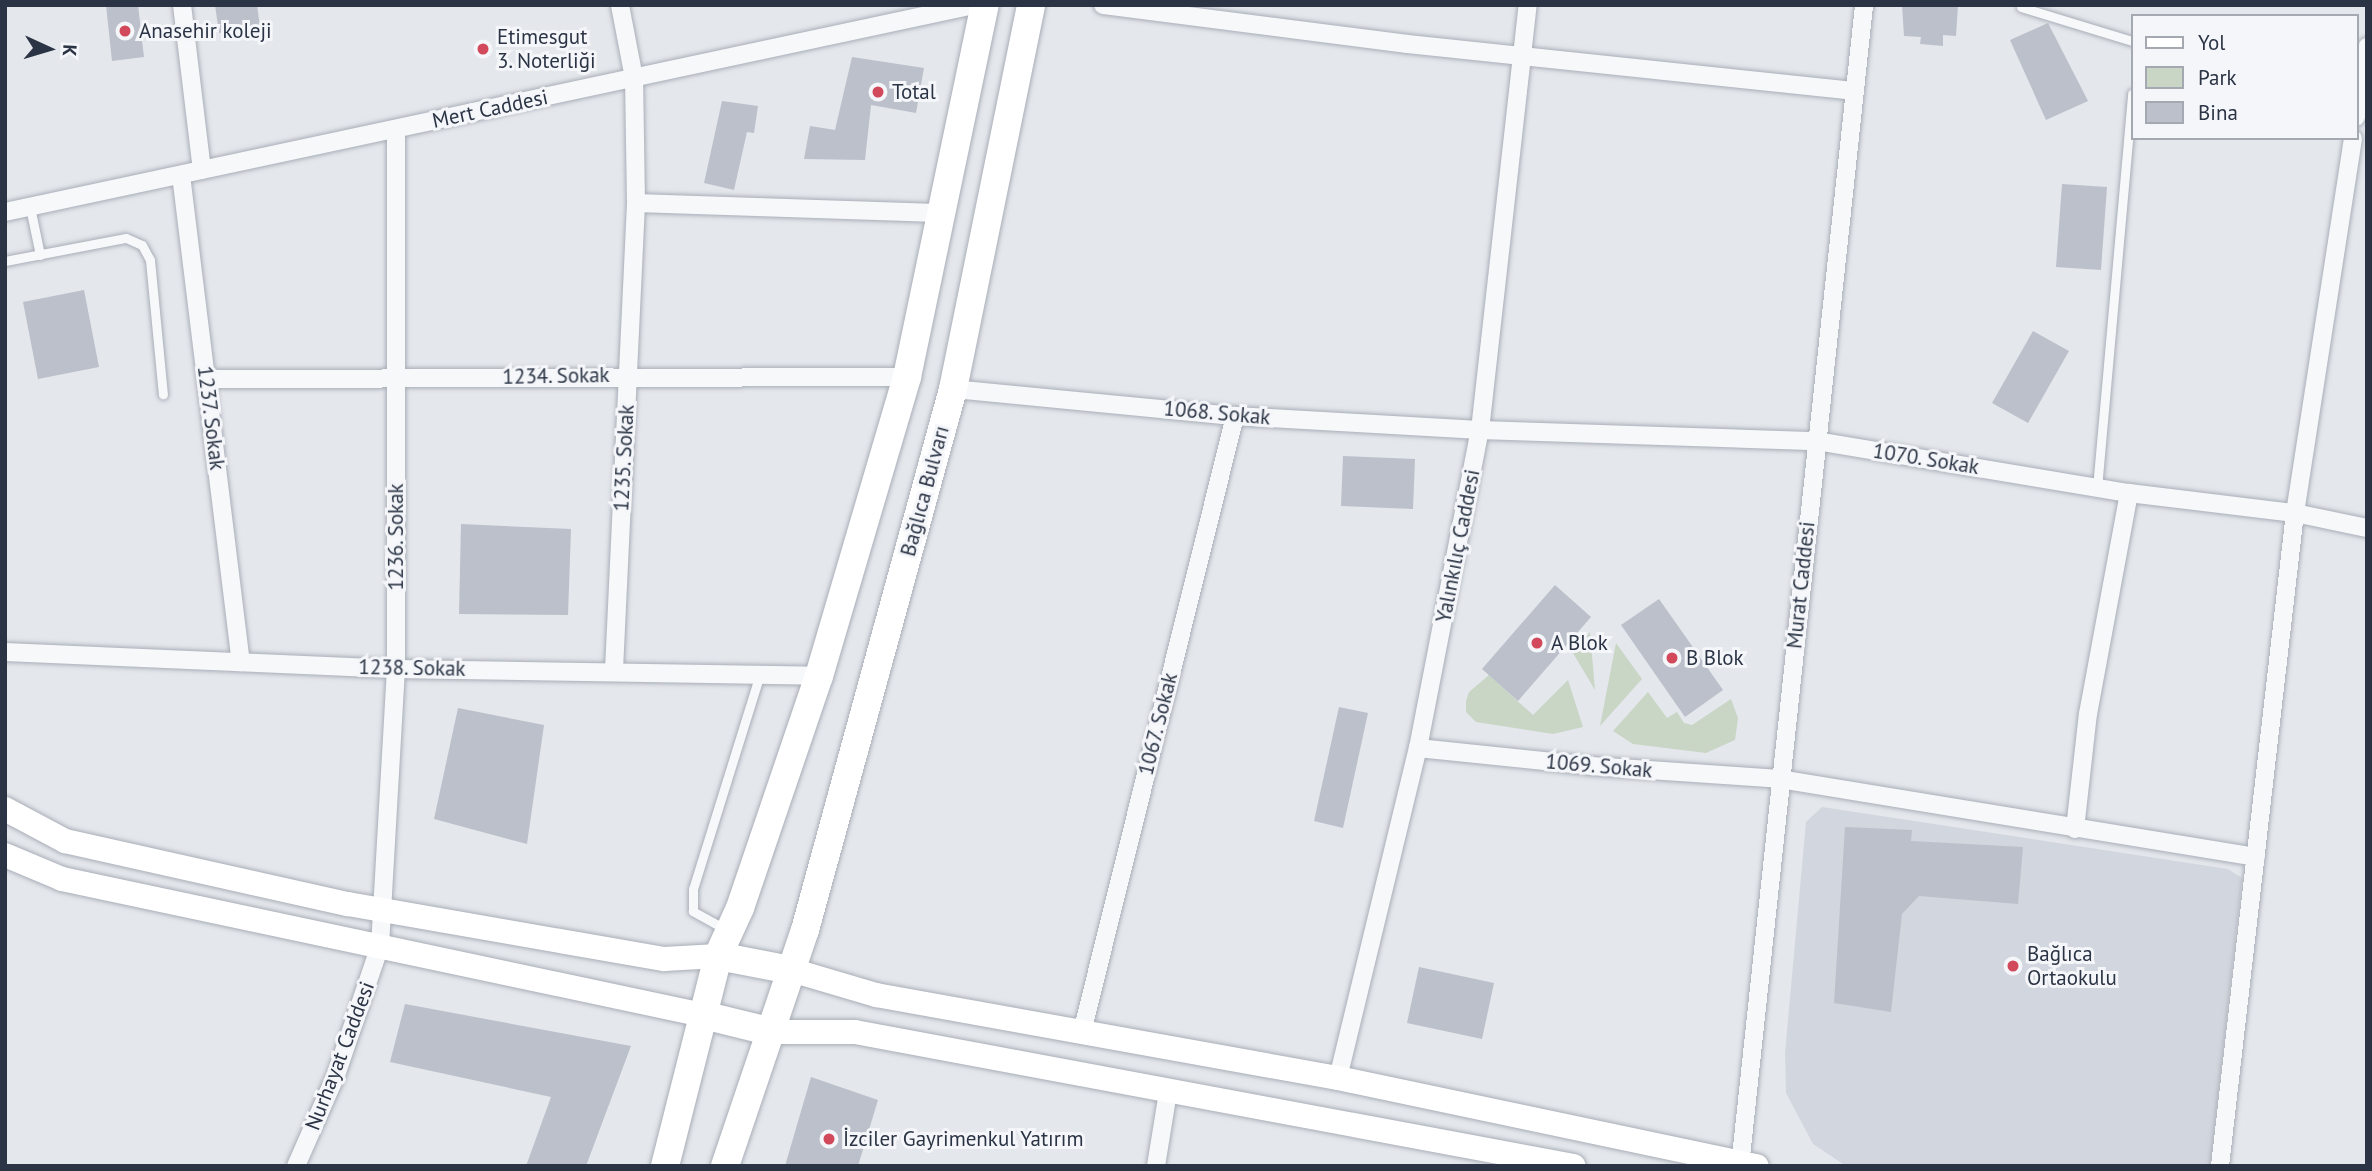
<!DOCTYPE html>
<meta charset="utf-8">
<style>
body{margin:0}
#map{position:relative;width:2372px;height:1171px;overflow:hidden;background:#e4e7ec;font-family:"PT Sans",sans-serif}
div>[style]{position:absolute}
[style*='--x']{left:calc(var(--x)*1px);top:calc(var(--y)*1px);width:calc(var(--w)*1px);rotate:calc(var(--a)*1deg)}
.built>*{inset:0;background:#d2d6de}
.green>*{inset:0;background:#c9d6c5}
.building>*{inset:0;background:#bbc0ca}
.roads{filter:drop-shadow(0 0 2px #a9aeb7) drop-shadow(0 0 2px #a9aeb7)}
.service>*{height:9px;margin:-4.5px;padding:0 4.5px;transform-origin:4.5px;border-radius:4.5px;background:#f7f8fa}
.minor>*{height:18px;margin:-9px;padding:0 9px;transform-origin:9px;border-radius:9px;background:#f7f8fa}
.secondary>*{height:24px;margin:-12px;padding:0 12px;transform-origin:12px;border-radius:12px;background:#fff}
.primary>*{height:28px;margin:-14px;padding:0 14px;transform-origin:14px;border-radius:14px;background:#fff}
.dots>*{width:19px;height:19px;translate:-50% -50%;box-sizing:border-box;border:4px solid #f4f6f9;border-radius:50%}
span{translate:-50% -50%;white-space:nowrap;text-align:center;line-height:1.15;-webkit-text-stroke:6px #f4f6f9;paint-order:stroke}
.poi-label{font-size:21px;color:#2b3445}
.left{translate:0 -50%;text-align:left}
.street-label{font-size:21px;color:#2b3445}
.frame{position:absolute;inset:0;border:7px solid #2b3445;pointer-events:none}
.legend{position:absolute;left:2131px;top:14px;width:228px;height:126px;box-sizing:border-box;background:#f4f6f9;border:2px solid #a4a8b1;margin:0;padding:9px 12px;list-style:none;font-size:21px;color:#2b3445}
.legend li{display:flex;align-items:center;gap:14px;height:35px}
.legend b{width:35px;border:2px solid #a4a8b1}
.north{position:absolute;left:14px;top:14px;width:70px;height:70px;-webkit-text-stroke:5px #f4f6f9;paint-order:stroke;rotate:94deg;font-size:19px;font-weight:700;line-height:28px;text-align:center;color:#2b3445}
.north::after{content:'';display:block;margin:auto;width:24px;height:32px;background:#2b3445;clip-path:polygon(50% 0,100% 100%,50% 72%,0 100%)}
</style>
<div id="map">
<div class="built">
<i style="clip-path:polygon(1822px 807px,2228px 869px,2242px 878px,2210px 1166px,1846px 1166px,1813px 1144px,1786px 1093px,1785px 1053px,1806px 822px)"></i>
</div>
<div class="green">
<i style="clip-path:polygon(1590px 632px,1595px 690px,1573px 653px)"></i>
<i style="clip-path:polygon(1616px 643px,1642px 679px,1600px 726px)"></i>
<i style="clip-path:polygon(1489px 675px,1533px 715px,1568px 680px,1583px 727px,1553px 734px,1476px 722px,1466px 712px,1466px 701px,1469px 692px)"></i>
<i style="clip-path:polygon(1648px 692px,1667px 718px,1677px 712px,1684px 723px,1692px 725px,1731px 699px,1738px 718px,1735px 740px,1706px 753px,1633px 744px,1613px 731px)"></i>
</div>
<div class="building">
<i style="clip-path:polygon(106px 5px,138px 5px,144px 57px,112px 61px)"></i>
<i style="clip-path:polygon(215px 5px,257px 5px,260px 27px,219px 33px)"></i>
<i style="clip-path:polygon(1902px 5px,1958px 5px,1956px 36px,1943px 35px,1943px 46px,1920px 44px,1921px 37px,1904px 36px)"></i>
<i style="clip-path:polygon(2048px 23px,2088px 101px,2046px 120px,2010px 40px)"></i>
<i style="clip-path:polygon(852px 57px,924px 68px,916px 113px,871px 105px,865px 160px,804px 159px,810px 126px,835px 130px)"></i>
<i style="clip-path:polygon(722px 101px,758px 106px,754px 133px,747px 132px,734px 190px,704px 183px)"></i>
<i style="clip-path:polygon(2062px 184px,2107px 187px,2101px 270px,2056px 267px)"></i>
<i style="clip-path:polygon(84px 290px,99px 367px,38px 379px,23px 302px)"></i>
<i style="clip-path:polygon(2033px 331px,2069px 351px,2028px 423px,1992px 403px)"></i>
<i style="clip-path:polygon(1343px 456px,1415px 459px,1413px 509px,1341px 506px)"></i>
<i style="clip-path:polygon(461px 524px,571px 529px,568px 615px,459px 614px)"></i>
<i style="clip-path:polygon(1555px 585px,1591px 617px,1518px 701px,1482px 669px)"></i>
<i style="clip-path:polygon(1659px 599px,1723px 690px,1685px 717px,1621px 625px)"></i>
<i style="clip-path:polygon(1339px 707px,1368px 713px,1343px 828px,1314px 821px)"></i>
<i style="clip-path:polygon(458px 708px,544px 725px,527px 844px,434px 819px)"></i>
<i style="clip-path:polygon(1845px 827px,1912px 830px,1911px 841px,2023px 847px,2018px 904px,1919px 896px,1902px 914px,1891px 1012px,1834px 1003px)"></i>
<i style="clip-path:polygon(1419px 967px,1494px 983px,1482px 1039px,1407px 1023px)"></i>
<i style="clip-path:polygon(405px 1004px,631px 1046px,586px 1166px,526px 1166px,551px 1097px,390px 1062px)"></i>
<i style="clip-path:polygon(811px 1077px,878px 1100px,858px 1166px,785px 1166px)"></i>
</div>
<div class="roads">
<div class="service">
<i style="--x:2021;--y:7;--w:116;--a:17"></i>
<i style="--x:30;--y:207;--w:49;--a:78.2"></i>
<i style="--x:5;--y:261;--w:123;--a:-10.8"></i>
<i style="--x:126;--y:238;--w:17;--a:24"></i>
<i style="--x:142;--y:245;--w:17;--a:62"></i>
<i style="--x:150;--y:260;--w:135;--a:84.5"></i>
<i style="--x:2097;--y:488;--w:396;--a:-84.9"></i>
<i style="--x:725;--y:929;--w:37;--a:-151"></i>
<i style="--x:693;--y:911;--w:22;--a:-90"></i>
<i style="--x:693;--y:889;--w:225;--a:-72.7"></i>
</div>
<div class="minor">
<i style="--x:182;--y:5;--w:166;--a:83.1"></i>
<i style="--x:1103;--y:5;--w:306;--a:7.3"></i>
<i style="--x:1407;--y:44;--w:447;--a:6"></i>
<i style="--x:2356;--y:117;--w:71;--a:-81.1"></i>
<i style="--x:181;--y:175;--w:491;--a:83"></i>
<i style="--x:636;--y:203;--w:309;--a:1.9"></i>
<i style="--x:5;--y:212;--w:991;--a:-12.06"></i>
<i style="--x:206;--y:379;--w:701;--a:-0.16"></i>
<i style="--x:953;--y:389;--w:283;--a:5.5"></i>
<i style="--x:1235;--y:416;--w:245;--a:3.3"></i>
<i style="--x:1480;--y:430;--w:337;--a:1.9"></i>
<i style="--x:1817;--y:441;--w:316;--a:9.5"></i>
<i style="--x:2129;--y:493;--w:167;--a:6.9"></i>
<i style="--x:2295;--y:513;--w:74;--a:11.8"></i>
<i style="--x:5;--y:652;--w:391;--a:2.5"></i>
<i style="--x:396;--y:669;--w:423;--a:0.9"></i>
<i style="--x:614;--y:670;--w:468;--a:-87.3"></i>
<i style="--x:636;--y:203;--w:125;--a:-90.9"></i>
<i style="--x:634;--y:78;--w:74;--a:-100.9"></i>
<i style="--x:1418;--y:748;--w:174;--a:5.9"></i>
<i style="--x:1591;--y:766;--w:189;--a:3.9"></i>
<i style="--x:1780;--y:779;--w:482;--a:9.3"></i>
<i style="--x:2075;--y:829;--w:116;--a:-83.6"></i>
<i style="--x:2088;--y:714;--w:225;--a:-79.5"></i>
<i style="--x:1082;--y:1032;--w:635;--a:-76.05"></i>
<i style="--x:1338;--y:1078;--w:340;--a:-76.4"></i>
<i style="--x:1418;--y:748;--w:324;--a:-79"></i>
<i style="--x:1480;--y:430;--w:428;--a:-83.6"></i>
<i style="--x:296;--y:1166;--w:99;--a:-66.3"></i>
<i style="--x:336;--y:1075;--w:136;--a:-71.2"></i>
<i style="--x:380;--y:946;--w:277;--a:-86.7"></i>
<i style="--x:396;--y:669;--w:540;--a:-90"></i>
<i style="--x:1156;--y:1166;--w:75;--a:-80.8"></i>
<i style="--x:1740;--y:1166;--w:1168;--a:-83.9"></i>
<i style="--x:2220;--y:1166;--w:657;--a:-83.45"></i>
<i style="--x:2295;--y:513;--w:379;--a:-81.2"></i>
</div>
<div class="secondary">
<i style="--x:5;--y:809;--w:68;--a:28.1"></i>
<i style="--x:65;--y:841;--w:290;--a:12.6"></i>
<i style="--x:348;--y:904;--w:321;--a:9.9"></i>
<i style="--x:664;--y:959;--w:54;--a:-3.2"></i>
<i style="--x:5;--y:855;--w:62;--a:22.8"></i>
<i style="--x:62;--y:879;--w:655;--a:11.98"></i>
<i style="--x:791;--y:970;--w:89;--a:16.4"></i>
<i style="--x:876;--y:995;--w:469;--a:10.2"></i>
<i style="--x:1338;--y:1078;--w:428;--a:11.9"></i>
<i style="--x:772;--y:1032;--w:83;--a:0"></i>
<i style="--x:855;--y:1032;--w:731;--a:10.56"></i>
</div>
<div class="primary">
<i style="--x:718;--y:956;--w:74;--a:10.9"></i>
<i style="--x:703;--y:1015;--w:71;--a:13.8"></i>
<i style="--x:665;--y:1166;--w:217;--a:-75.8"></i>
<i style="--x:718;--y:956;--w:53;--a:-65.4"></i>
<i style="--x:740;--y:908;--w:245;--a:-71.2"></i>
<i style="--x:819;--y:676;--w:312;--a:-73.6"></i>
<i style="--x:907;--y:377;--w:380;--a:-78.2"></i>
<i style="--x:725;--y:1166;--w:249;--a:-71.3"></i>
<i style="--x:805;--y:930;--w:561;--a:-74.7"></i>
<i style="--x:953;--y:389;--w:392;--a:-78.5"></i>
</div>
</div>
<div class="dots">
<i style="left:125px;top:31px;background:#d1495b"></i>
<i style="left:483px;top:49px;background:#d1495b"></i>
<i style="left:878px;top:92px;background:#d1495b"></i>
<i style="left:1537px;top:643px;background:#d1495b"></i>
<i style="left:1672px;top:658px;background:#d1495b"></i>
<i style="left:2013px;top:966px;background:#d1495b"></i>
<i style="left:829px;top:1139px;background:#d1495b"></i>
</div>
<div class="poi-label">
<span class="left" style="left:139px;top:31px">Anasehir koleji</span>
<span class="left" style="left:497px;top:49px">Etimesgut<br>3. Noterliği</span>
<span class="left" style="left:892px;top:92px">Total</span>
<span class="left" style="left:1551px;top:643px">A Blok</span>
<span class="left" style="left:1686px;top:658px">B Blok</span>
<span class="left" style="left:2027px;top:966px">Bağlıca<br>Ortaokulu</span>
<span class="left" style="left:843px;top:1139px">İzciler Gayrimenkul Yatırım</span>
</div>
<div class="street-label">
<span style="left:490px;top:109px;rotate:-12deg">Mert Caddesi</span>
<span style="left:556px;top:376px;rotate:-1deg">1234. Sokak</span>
<span style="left:1217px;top:413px;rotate:5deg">1068. Sokak</span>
<span style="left:211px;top:418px;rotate:83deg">1237. Sokak</span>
<span style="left:624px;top:458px;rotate:-87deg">1235. Sokak</span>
<span style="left:1926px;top:459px;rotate:9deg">1070. Sokak</span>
<span style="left:925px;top:491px;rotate:-75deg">Bağlıca Bulvarı</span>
<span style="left:396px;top:537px;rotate:-90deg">1236. Sokak</span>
<span style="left:1458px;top:546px;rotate:-79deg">Yalınkılıç Caddesi</span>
<span style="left:1801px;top:585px;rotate:-84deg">Murat Caddesi</span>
<span style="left:412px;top:668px;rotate:1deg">1238. Sokak</span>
<span style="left:1158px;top:724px;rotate:-76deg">1067. Sokak</span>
<span style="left:1599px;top:766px;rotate:5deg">1069. Sokak</span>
<span style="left:340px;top:1056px;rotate:-69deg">Nurhayat Caddesi</span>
</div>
<div class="frame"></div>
<ul class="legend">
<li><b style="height:9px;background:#fff"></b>Yol</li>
<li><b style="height:19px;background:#c9d6c5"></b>Park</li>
<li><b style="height:19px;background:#bbc0ca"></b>Bina</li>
</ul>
<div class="north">K</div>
</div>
